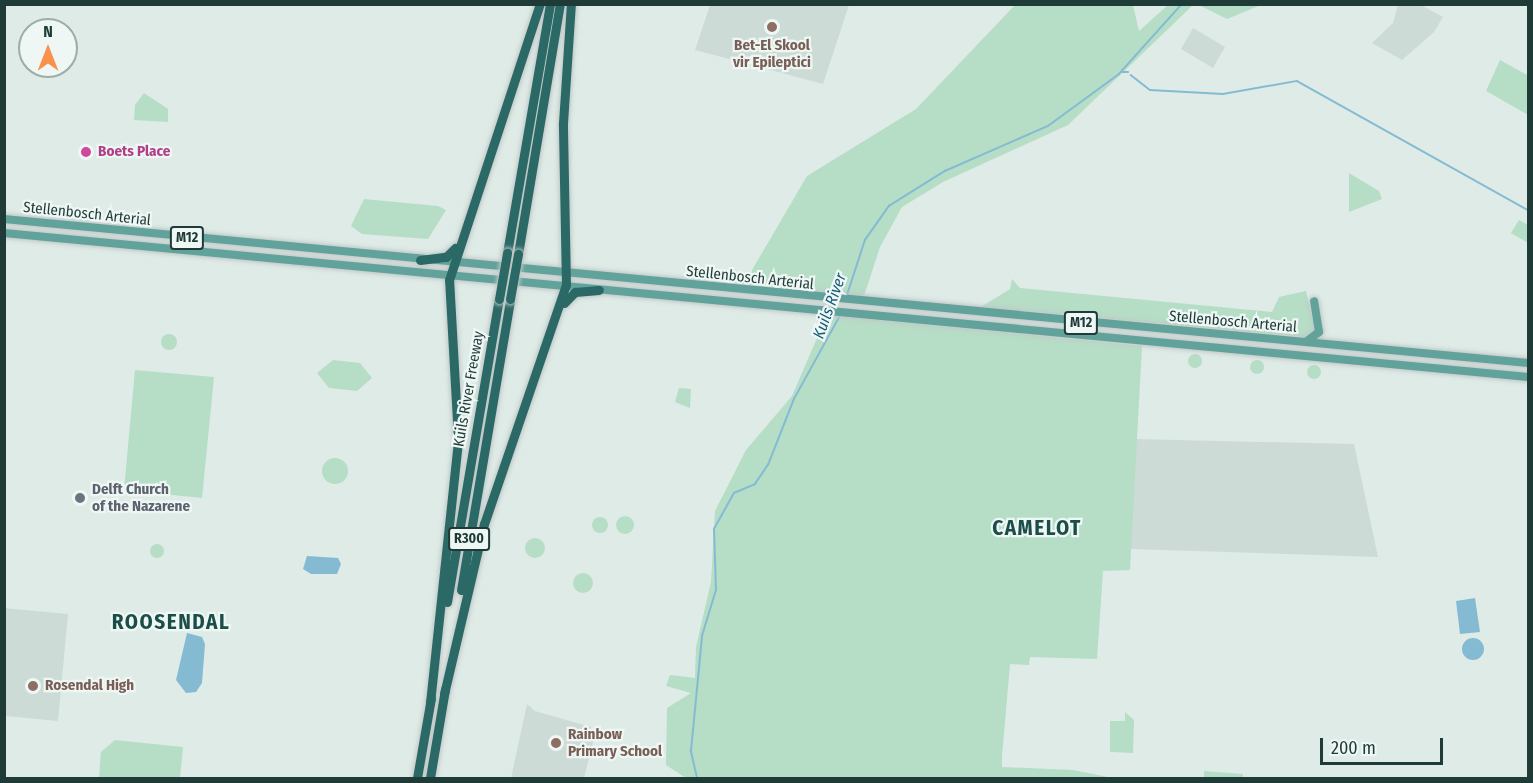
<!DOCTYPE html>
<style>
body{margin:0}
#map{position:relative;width:1533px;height:783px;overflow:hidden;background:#dfebe7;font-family:"Fira Sans Condensed",sans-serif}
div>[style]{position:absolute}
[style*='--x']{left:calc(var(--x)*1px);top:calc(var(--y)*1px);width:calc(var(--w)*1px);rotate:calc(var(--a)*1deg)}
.built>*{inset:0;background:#cddbd6}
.green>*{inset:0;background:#b6ddc6}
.round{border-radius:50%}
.water>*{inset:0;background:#84bbd3}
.stream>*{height:1.5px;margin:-0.75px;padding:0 0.75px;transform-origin:0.75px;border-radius:0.75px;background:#84bbd3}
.roads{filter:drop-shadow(0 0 2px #c0c8c7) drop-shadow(0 0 2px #c0c8c7)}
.primary>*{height:8px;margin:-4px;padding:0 4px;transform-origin:4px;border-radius:4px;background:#61a29b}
.motorway>*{height:9px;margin:-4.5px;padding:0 4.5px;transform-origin:4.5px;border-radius:4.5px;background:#2a6965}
.bridges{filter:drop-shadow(0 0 2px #c0c8c7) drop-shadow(0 0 2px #c0c8c7)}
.motorway-bridge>*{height:9px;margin:-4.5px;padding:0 4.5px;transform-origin:4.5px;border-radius:4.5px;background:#2a6965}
.dots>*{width:16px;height:16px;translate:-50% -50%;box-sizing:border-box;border:3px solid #eff7f5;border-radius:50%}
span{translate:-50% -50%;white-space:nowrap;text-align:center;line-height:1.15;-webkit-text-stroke:4.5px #eff7f5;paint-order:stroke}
.shield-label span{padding:2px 4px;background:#eff7f5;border:2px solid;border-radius:4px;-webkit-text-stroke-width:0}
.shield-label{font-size:14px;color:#1f3b38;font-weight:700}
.education-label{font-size:15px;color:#785e54;font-weight:700}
.left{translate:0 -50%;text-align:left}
.hotel-label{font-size:15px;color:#b23c85;font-weight:700}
.street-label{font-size:15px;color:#1f3b38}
.worship-label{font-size:15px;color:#5b616d;font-weight:700}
.water-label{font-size:16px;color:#175b79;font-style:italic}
.district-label{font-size:21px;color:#1b4e49;font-weight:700;letter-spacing:1.5px}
.frame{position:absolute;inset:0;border:6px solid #1f3b38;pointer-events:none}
.north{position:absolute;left:18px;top:18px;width:60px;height:60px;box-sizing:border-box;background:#eff7f5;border:2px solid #9caca9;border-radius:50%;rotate:0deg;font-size:16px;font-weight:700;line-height:24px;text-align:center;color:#1f3b38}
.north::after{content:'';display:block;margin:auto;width:21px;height:27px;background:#f89150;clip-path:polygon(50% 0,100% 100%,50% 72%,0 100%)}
.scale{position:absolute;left:1320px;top:738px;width:123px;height:27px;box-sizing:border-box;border:3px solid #1f3b38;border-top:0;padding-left:8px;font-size:18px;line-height:21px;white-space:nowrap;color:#1f3b38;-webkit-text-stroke:4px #eff7f5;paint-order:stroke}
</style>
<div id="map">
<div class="built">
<i style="clip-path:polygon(710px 5px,710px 4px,849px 5px,823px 84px,695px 50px)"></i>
<i style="clip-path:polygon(1398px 5px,1421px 5px,1443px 17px,1434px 32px,1402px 60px,1372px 43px,1393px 23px)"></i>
<i style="clip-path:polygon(1193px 28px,1225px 47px,1213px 68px,1181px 49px)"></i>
<i style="clip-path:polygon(1135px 439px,1354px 444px,1378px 557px,1131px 549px)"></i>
<i style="clip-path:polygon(4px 608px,68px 614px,58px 721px,5px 716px)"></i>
<i style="clip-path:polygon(527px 704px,535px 711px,591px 727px,595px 735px,584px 778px,511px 778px)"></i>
</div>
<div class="green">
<i style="clip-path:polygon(1015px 5px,1133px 5px,1139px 31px,1168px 5px,1192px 6px,1068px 125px,943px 182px,902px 207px,880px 247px,864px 296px,751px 286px,752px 270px,807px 176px,916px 109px)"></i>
<i style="clip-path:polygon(1199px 5px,1261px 5px,1227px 19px)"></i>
<i style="clip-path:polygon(1500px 60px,1527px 75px,1528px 115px,1486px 91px)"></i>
<i style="clip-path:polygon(144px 93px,168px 109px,168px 122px,134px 120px,135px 105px)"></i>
<i style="clip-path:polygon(1349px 173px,1379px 191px,1382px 199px,1349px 212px)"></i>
<i style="clip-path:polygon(364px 199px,438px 206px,446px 210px,428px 239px,362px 234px,351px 226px)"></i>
<i style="clip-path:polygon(1519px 220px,1528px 225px,1528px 243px,1511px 233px)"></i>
<i style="clip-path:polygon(1012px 279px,1020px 288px,1272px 312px,1279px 297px,1306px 291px,1315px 329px,1305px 337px,981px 307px,1010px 289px)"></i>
<i style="clip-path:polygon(827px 315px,1142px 346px,1130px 570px,1103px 571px,1097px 659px,1030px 657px,1029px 665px,1010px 664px,1002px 756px,1002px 767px,1073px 770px,1113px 778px,686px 778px,666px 765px,667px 708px,691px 693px,666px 686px,670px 675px,695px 678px,696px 647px,711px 582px,715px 511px,746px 450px,792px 396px)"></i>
<i class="round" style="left:161px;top:334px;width:16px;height:16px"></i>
<i class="round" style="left:1188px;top:354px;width:14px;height:14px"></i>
<i class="round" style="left:1250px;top:360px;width:14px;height:14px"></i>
<i style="clip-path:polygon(333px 360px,360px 363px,372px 378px,357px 391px,329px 388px,317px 373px)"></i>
<i class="round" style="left:1307px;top:365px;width:14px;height:14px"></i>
<i style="clip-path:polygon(135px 370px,214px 377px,202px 498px,124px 490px)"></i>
<i style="clip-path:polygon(679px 388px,691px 389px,690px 408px,675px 402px)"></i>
<i class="round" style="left:322px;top:458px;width:26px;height:26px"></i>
<i class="round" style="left:616px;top:516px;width:18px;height:18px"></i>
<i class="round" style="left:592px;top:517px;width:16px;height:16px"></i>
<i class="round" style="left:525px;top:538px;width:20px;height:20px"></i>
<i class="round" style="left:150px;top:544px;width:14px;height:14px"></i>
<i class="round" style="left:573px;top:573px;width:20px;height:20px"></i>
<i style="clip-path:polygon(1125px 712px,1134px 720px,1133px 753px,1110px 752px,1110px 721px,1125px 721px)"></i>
<i style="clip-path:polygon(115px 740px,183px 747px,180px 778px,99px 778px,101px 752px)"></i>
<i style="clip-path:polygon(1204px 771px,1243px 774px,1243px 778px,1204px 778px)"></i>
</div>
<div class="water">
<i style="clip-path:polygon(307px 556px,338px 558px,341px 564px,337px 574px,311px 574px,303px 569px)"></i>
<i style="clip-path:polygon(1475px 598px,1480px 632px,1460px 634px,1456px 601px)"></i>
<i style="clip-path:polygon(187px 633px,202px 637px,205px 644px,202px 683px,196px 692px,186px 693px,176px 680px)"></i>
<i class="round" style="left:1462px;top:638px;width:22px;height:22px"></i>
</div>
<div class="stream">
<i style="--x:1122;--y:72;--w:6;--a:0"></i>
<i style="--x:1131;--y:75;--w:24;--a:38"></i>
<i style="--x:1150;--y:90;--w:73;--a:3.1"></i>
<i style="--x:1223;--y:94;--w:75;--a:-10"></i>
<i style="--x:1297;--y:81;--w:265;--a:29.2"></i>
<i style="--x:847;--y:295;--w:58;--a:-71.9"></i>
<i style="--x:865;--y:240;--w:42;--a:-54.8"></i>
<i style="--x:889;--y:206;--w:66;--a:-32"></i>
<i style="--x:945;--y:171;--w:112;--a:-23.6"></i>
<i style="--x:1048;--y:126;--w:88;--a:-36.2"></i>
<i style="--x:1119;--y:74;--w:94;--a:-48"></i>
<i style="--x:697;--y:778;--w:28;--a:-103"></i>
<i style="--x:691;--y:751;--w:116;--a:-84.5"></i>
<i style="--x:702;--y:636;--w:48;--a:-73.1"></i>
<i style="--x:716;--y:590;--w:61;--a:-91.9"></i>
<i style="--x:714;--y:529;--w:41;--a:-60.9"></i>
<i style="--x:734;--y:493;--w:23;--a:-23"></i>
<i style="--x:755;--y:484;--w:23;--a:-56"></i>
<i style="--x:768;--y:465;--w:71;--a:-68.5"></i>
<i style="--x:794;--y:399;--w:97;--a:-61.1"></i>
</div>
<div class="roads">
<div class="primary">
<i style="--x:4;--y:219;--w:1531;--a:5.4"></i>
<i style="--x:4;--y:233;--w:1531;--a:5.4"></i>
<i style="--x:1307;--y:341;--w:15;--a:-37"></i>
<i style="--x:1319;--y:332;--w:31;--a:-99"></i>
</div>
<div class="motorway">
<i style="--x:507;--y:253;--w:253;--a:-80.2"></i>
<i style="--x:518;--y:254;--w:254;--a:-80.5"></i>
<i style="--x:420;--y:260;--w:26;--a:-7"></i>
<i style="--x:446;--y:257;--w:13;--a:-45"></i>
<i style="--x:564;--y:303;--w:16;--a:-45"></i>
<i style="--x:575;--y:292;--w:24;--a:-5"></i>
<i style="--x:461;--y:590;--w:295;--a:-80.4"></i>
<i style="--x:447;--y:602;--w:307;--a:-80.3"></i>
<i style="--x:444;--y:694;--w:175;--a:-76.8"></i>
<i style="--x:484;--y:524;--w:253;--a:-71.1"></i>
<i style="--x:566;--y:285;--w:162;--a:-91.1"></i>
<i style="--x:563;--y:123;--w:119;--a:-86.2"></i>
<i style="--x:430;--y:703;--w:265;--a:-83.9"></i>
<i style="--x:458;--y:439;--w:159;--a:-93.2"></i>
<i style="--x:449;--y:280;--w:291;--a:-71.8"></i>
<i style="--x:417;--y:778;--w:81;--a:-80.1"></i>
<i style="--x:430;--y:778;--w:90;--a:-80.4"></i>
</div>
</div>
<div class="bridges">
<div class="motorway-bridge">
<i style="--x:499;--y:299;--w:47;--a:-80.1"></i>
<i style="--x:510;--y:299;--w:46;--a:-79.9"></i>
</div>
</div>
<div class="dots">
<i style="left:772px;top:27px;background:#8d6e63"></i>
<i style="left:86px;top:152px;background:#d1479c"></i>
<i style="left:80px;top:498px;background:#6b7280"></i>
<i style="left:33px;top:686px;background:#8d6e63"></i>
<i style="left:556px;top:743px;background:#8d6e63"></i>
</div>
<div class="shield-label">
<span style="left:187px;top:238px">M12</span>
<span style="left:1081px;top:323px">M12</span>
<span style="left:469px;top:539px">R300</span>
</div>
<div class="education-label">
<span style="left:772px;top:54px">Bet-El Skool<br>vir Epileptici</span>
<span class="left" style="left:45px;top:686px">Rosendal High</span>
<span class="left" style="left:568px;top:743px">Rainbow<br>Primary School</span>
</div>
<div class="hotel-label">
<span class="left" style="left:98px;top:152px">Boets Place</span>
</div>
<div class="street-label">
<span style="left:87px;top:214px;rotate:6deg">Stellenbosch Arterial</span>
<span style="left:750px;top:278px;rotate:6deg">Stellenbosch Arterial</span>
<span style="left:1233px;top:322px;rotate:5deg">Stellenbosch Arterial</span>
<span style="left:469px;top:389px;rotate:-80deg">Kuils River Freeway</span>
</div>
<div class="worship-label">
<span class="left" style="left:92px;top:498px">Delft Church<br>of the Nazarene</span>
</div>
<div class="water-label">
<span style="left:830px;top:306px;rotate:-70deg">Kuils River</span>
</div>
<div class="district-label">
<span style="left:1037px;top:528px">CAMELOT</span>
<span style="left:171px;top:622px">ROOSENDAL</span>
</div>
<div class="frame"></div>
<div class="north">N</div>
<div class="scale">200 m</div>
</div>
